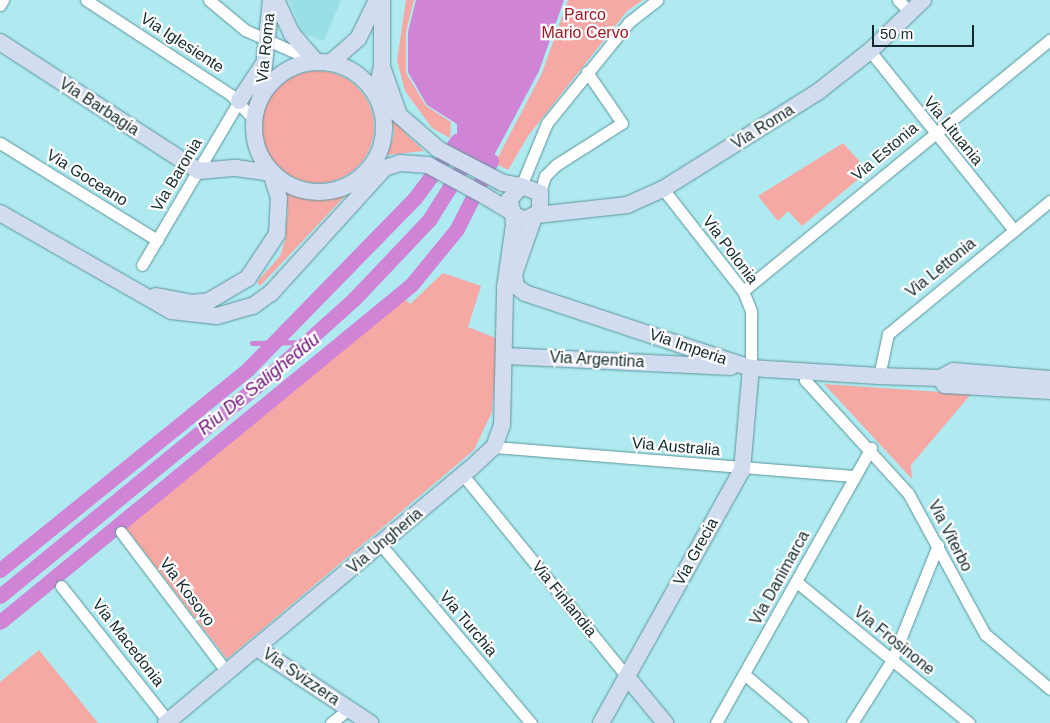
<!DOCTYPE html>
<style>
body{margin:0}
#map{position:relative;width:1050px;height:723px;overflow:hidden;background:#afeaf0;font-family:Helvetica,sans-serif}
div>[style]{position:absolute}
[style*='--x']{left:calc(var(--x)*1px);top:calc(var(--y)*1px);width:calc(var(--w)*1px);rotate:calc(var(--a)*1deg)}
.built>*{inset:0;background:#9bdfe6}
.green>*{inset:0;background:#f6a9a4}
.round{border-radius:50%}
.water>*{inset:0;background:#cf84d6}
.stream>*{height:4.5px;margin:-2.25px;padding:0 2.25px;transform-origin:2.25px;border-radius:2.25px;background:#cf84d6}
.canal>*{height:15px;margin:-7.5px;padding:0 7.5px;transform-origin:7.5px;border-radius:7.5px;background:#cf84d6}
.roads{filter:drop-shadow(0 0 1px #5c959a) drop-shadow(0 0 1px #5c959a)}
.street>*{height:11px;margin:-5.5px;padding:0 5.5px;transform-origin:5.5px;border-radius:5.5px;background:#fff}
.secondary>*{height:16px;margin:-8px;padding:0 8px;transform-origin:8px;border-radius:8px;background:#d1dcf1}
.secondary>.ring{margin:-8px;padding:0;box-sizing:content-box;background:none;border:16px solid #d1dcf1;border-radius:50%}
span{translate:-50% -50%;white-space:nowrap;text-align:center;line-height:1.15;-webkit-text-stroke:4.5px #fefefe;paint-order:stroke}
.park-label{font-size:16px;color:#a11623}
.street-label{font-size:16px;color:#132a2d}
.water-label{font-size:18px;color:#70137a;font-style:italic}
.scale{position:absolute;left:872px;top:25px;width:102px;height:22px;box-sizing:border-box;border:2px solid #132a2d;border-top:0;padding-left:6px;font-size:15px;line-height:18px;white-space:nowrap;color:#132a2d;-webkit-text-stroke:4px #fefefe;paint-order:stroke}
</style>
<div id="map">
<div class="built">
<i style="clip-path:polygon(289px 0,341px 0,324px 41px,302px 33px)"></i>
</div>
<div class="green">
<i style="clip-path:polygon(406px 0,414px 0,406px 32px,406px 73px,426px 106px,451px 122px,450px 138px,432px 128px,405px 91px,397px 60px)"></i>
<i style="clip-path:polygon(568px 0,643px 0,627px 11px,528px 136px,508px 170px,495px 163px,542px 73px)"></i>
<i class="round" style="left:262px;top:71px;width:112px;height:112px"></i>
<i style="clip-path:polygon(392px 116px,407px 135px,424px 151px,387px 155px,394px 134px)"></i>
<i style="clip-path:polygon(843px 143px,868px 171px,802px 226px,788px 211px,778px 221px,758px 196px)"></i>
<i style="clip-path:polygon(281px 187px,320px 199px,346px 195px,260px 286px,257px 282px,280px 256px,285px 241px,288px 209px)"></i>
<i style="clip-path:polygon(443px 273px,481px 286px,468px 327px,498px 339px,492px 412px,474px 450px,227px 659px,126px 528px,405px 299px,410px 304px)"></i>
<i style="clip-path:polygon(824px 384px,971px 394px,911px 465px,912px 479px)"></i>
<i style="clip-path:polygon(39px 650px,98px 723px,0 723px,0 682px)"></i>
</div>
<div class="water">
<i style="clip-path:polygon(416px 0,564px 0,539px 71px,491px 161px,457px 141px,457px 124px,427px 105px,408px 72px,408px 32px)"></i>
</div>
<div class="stream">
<i style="--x:252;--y:343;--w:55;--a:-1"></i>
</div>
<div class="canal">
<i style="--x:0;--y:570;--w:319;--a:-39"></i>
<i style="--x:248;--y:369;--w:239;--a:-45.7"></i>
<i style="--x:415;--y:198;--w:71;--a:-53.6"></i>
<i style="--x:457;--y:141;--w:39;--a:30"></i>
<i style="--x:491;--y:161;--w:76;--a:116.6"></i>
<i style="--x:457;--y:229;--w:72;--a:129.4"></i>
<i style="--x:411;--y:285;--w:531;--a:140.65"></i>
<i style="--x:0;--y:596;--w:352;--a:-39.3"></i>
<i style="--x:272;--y:373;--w:110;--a:-42.1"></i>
<i style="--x:354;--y:299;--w:109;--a:-46.5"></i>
<i style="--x:429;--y:220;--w:79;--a:-57.9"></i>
</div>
<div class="roads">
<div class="street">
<i style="--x:86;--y:0;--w:173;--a:33.2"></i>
<i style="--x:231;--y:95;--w:34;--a:47"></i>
<i style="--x:209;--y:0;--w:47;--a:39.8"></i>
<i style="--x:245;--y:30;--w:73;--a:24.1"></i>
<i style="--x:898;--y:0;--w:18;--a:45"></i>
<i style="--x:0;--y:5;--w:6;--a:-59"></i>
<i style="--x:870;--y:51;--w:230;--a:51.2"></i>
<i style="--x:0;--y:143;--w:185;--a:31.7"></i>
<i style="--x:521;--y:186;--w:68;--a:-67.6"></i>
<i style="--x:547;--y:123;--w:130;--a:-50.9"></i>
<i style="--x:629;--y:22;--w:36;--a:-38"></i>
<i style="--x:663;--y:189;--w:130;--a:51.9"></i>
<i style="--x:743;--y:291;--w:22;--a:68"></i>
<i style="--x:751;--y:311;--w:57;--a:90"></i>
<i style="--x:540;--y:193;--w:18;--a:-74"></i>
<i style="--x:545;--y:176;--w:16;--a:-45"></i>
<i style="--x:556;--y:165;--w:78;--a:-32.5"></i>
<i style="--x:622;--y:123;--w:62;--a:-124.5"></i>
<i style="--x:142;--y:265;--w:191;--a:-59.4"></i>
<i style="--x:743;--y:291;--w:397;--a:-39.3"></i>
<i style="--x:805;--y:372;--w:8;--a:90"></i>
<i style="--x:805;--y:380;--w:153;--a:47.7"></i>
<i style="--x:908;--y:493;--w:161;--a:61.4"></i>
<i style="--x:985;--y:634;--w:85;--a:40.2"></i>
<i style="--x:879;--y:376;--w:43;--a:-77.9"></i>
<i style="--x:888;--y:334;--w:210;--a:-39.4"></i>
<i style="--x:494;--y:447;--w:361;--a:4.6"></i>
<i style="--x:463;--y:475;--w:260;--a:50.9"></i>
<i style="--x:121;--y:532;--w:176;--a:52.9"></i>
<i style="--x:381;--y:545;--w:233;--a:49.9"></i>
<i style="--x:798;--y:583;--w:221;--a:39.3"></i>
<i style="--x:61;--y:586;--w:172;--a:51.6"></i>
<i style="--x:744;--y:674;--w:76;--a:40.2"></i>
<i style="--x:331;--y:723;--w:22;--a:-39"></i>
<i style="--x:716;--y:723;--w:316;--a:-60.6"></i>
<i style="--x:852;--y:723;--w:75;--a:-57.6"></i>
<i style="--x:892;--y:660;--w:124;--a:-68.2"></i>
</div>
<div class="secondary">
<i style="--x:276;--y:0;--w:38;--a:65"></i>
<i style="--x:292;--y:34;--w:37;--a:49"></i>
<i style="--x:0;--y:42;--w:237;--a:33"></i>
<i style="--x:199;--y:171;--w:37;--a:-5"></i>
<i style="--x:236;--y:168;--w:35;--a:8"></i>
<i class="ring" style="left:254px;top:62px;width:114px;height:114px"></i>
<i style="--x:330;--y:63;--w:37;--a:-41"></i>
<i style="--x:358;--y:39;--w:43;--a:-64"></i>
<i style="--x:382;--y:67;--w:51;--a:70.5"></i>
<i style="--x:261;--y:95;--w:96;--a:-84"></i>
<i style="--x:376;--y:96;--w:32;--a:-79"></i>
<i style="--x:382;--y:65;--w:65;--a:-90"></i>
<i style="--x:377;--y:96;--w:81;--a:41"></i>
<i style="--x:438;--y:149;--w:73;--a:27.6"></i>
<i style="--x:503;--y:183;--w:18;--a:9"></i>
<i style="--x:239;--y:101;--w:43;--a:-56.3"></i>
<i style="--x:0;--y:213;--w:197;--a:29.8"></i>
<i style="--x:171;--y:311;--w:46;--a:6.2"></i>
<i style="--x:217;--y:316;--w:37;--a:-16"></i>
<i style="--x:253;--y:306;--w:22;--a:-36"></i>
<i style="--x:271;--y:293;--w:165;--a:-47.7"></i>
<i style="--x:537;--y:215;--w:91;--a:-6.3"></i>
<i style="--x:627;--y:205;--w:39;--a:-24"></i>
<i style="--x:663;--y:189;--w:184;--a:-32.1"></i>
<i style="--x:819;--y:91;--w:65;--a:-38.1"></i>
<i style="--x:870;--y:51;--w:74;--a:-43.9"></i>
<i style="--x:534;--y:217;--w:60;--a:109.3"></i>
<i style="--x:514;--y:274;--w:12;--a:81"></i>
<i style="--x:516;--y:286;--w:11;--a:38"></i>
<i style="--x:525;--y:293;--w:238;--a:18.4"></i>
<i style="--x:751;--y:368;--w:128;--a:3.6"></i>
<i style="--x:879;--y:376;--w:61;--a:1.9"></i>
<i style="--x:940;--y:378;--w:15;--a:-28"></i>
<i style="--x:953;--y:371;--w:97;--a:4.7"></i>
<i style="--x:156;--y:296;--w:36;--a:11"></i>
<i style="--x:191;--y:303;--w:18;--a:-6"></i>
<i style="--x:209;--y:301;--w:45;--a:-30.5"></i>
<i style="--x:248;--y:278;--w:53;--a:-56.6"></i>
<i style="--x:277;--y:234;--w:36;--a:-87"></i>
<i style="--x:279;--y:198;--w:26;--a:-108"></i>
<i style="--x:506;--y:356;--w:225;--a:2.8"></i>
<i style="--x:940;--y:378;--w:9;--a:54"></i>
<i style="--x:945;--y:385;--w:105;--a:3.3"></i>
<i style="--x:257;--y:648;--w:136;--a:33.6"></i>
<i style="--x:627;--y:677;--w:60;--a:50.4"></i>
<i style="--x:166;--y:723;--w:396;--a:-39.9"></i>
<i style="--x:470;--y:469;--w:33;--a:-43"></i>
<i style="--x:494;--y:447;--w:23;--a:-70"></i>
<i style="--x:502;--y:425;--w:137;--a:-88.7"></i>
<i style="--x:505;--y:288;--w:64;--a:-81.9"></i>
<i style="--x:514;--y:225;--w:12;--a:-95"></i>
<i style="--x:513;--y:213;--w:14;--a:-107"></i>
<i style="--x:509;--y:200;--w:18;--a:-49"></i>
<i style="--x:521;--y:186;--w:20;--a:20"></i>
<i style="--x:540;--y:193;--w:19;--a:90"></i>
<i style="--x:540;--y:212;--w:16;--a:153"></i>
<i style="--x:526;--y:219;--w:7;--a:-172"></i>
<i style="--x:519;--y:218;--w:8;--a:-140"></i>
<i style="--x:513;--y:213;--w:33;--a:-149"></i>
<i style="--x:485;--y:196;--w:65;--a:-151.5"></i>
<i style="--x:428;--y:165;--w:28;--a:-176"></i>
<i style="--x:400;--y:163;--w:39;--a:162"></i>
<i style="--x:601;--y:723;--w:290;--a:-60.9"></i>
<i style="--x:742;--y:470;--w:102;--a:-85"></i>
</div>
</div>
<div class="park-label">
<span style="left:585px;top:24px">Parco<br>Mario Cervo</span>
</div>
<div class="street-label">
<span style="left:182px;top:43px;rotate:33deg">Via Iglesiente</span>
<span style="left:266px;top:48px;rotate:-84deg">Via Roma</span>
<span style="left:99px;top:107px;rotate:33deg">Via Barbagia</span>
<span style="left:763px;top:127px;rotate:-32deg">Via Roma</span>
<span style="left:953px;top:131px;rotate:51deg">Via Lituania</span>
<span style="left:885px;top:152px;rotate:-40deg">Via Estonia</span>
<span style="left:177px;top:175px;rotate:-59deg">Via Baronia</span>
<span style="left:87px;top:178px;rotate:32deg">Via Goceano</span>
<span style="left:730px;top:250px;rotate:53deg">Via Polonia</span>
<span style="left:941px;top:268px;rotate:-39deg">Via Lettonia</span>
<span style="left:688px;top:347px;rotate:19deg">Via Imperia</span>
<span style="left:597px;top:360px;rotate:3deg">Via Argentina</span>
<span style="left:676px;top:447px;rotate:5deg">Via Australia</span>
<span style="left:950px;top:536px;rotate:63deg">Via Viterbo</span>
<span style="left:385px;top:541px;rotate:-40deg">Via Ungheria</span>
<span style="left:696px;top:552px;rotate:-61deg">Via Grecia</span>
<span style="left:780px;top:578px;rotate:-61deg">Via Danimarca</span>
<span style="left:187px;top:592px;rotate:53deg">Via Kosovo</span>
<span style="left:564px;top:599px;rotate:51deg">Via Finlandia</span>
<span style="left:468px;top:624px;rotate:50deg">Via Turchia</span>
<span style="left:894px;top:641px;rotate:39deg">Via Frosinone</span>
<span style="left:128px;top:643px;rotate:52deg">Via Macedonia</span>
<span style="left:301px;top:677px;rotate:34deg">Via Svizzera</span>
</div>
<div class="water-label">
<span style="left:259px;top:384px;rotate:-39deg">Riu De Saligheddu</span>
</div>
<div class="scale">50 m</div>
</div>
